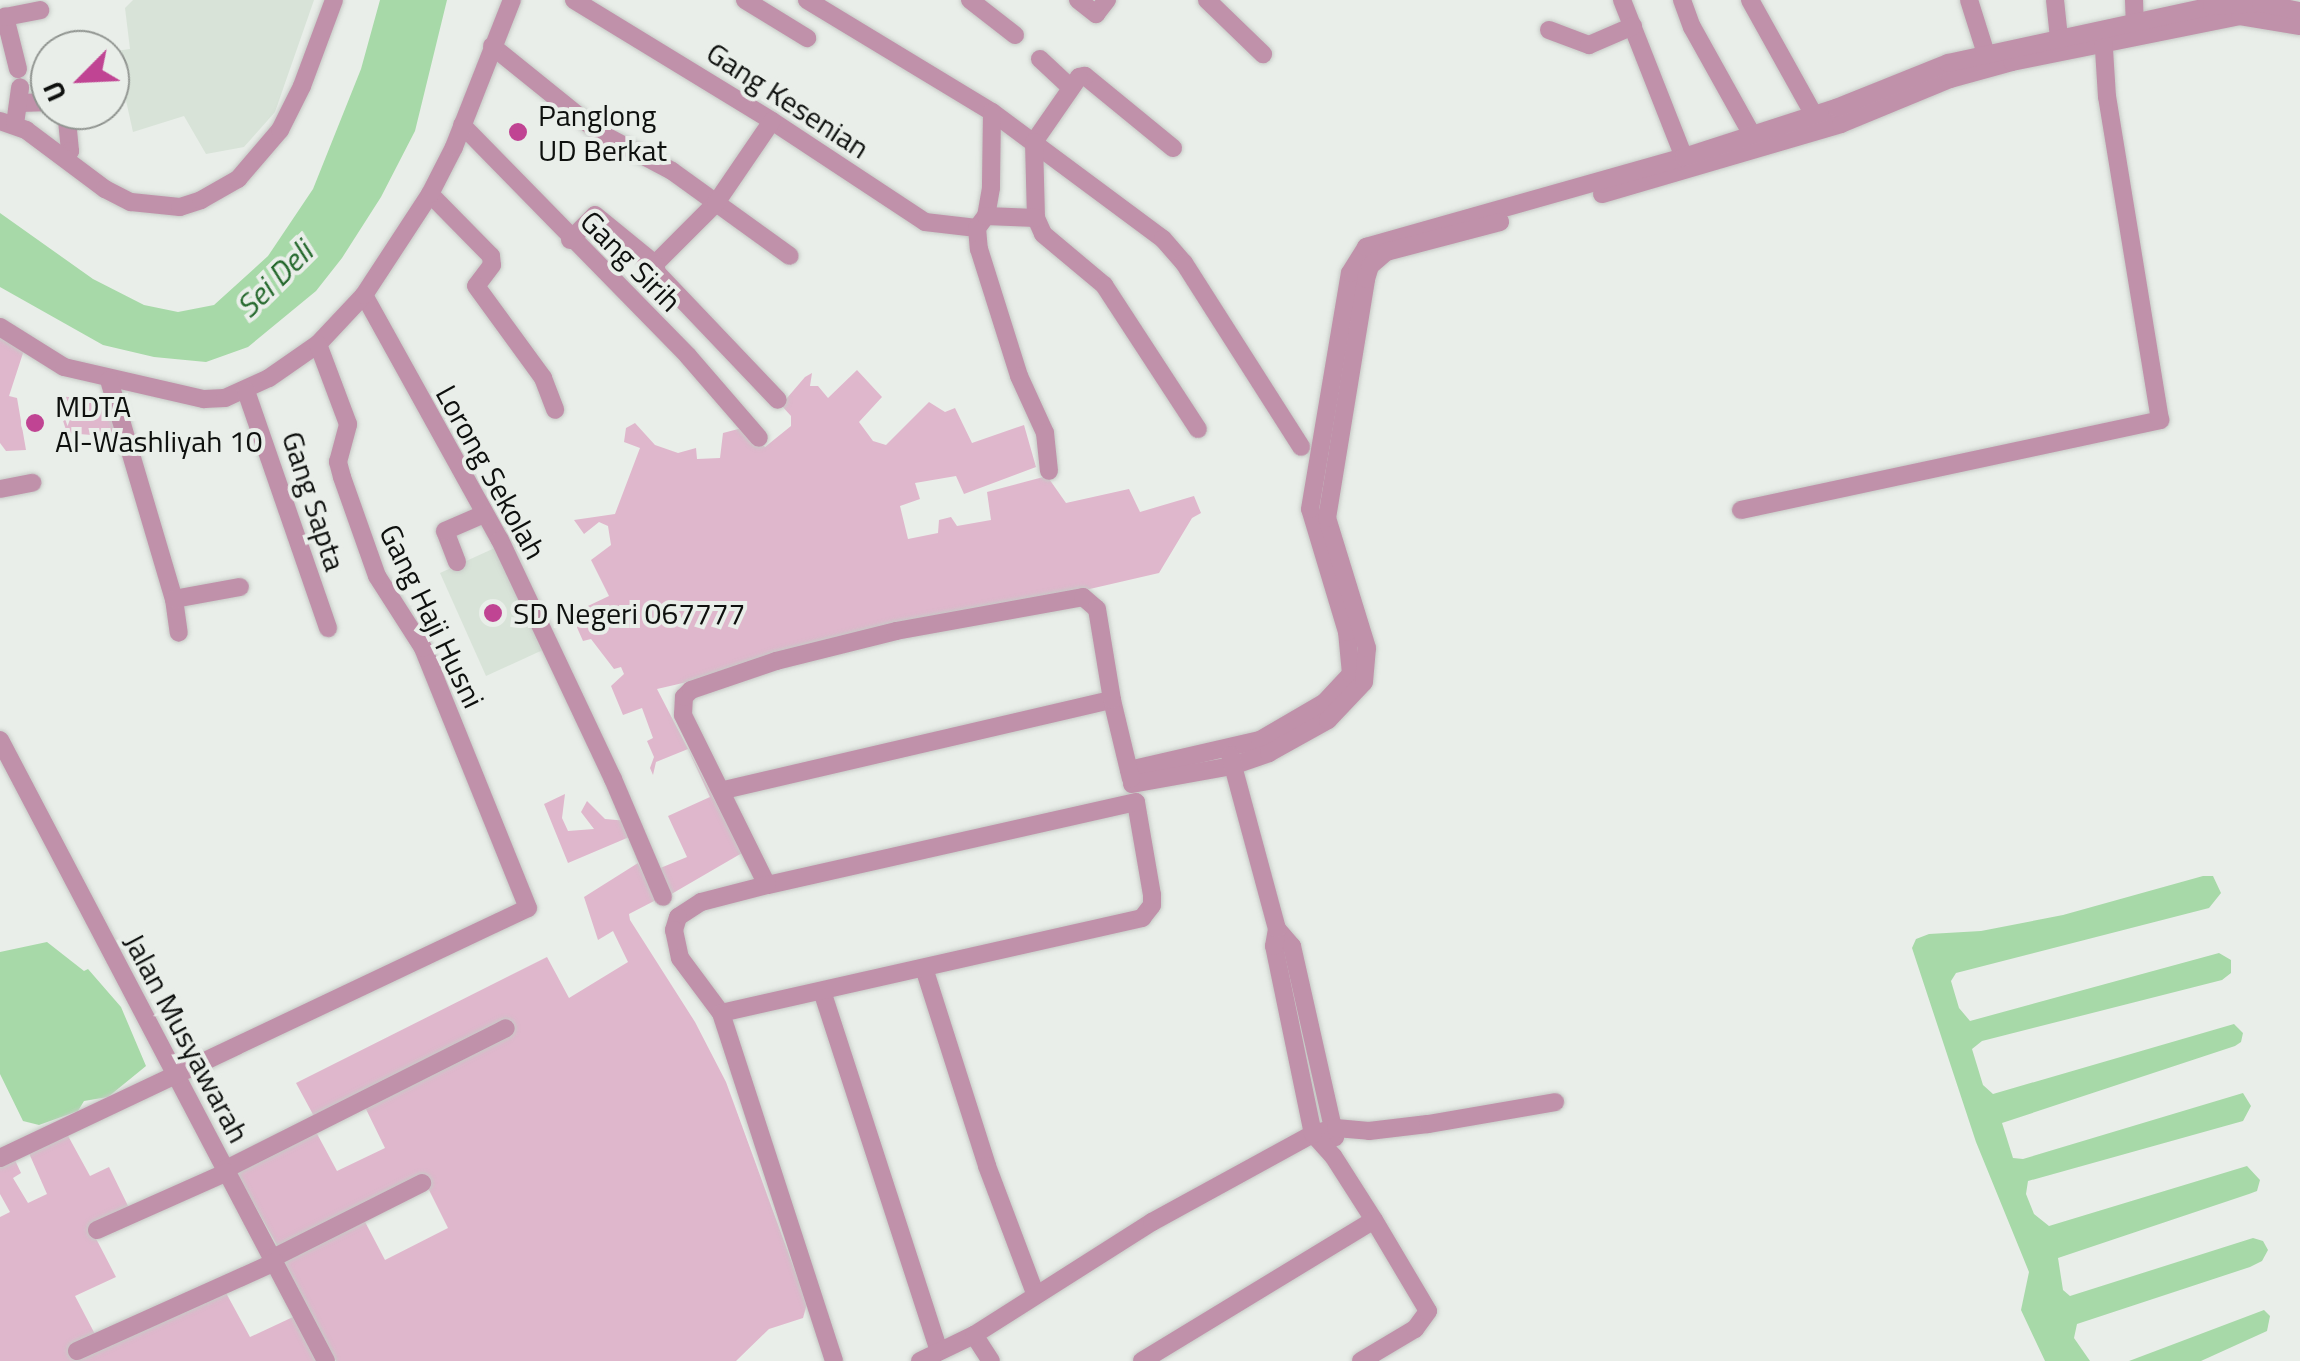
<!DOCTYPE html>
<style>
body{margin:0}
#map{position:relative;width:2300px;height:1361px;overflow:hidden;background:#e9eee9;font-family:"Titillium Web",sans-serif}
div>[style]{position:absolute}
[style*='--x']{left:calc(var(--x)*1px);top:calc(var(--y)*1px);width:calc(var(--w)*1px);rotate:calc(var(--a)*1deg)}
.built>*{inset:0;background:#d8e3d8}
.green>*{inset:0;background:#dfb7cc}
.water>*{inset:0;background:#a7d9a8}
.roads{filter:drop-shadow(0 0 2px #c6cac6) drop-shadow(0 0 2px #c6cac6)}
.minor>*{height:18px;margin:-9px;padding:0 9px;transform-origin:9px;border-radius:9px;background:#c091aa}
.dots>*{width:28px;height:28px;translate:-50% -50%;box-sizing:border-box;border:5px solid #e9eee9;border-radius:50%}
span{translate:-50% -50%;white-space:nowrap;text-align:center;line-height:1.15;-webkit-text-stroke:8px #e9eee9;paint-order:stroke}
.street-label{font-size:30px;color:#0e100e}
.poi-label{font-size:30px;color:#0e100e}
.left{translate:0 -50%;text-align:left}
.water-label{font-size:32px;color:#24682c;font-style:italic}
.north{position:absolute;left:30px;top:30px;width:100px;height:100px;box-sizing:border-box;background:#e9eee9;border:2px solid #919591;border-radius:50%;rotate:246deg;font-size:28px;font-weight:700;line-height:40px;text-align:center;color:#0e100e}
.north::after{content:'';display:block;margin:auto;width:35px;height:45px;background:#c04493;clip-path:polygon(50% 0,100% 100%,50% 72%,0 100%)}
</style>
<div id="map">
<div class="built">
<i style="clip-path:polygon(133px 0,314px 0,275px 112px,244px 147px,206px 154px,184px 116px,133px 132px,115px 51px,130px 49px,125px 8px)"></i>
<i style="clip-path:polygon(499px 546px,545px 649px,486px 676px,440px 573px)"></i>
</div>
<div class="green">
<i style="clip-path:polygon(0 336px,24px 350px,9px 396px,17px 398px,26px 450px,6px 451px,0 443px)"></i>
<i style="clip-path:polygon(857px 370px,882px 397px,859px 422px,873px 441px,886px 445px,929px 402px,945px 412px,955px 408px,972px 443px,1024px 425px,1036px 467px,964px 494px,956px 476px,915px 483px,920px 499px,900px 506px,908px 539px,938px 533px,939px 520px,951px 517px,957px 526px,991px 520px,987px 492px,1047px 476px,1066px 503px,1129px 489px,1140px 512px,1194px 496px,1201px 513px,1192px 518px,1159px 573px,657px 689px,742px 853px,668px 896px,658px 869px,687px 857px,668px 816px,710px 797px,688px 749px,656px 762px,653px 775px,650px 768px,654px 757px,647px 741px,653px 738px,642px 708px,623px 715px,611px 686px,624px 674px,621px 667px,614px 669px,591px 639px,583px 641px,571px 614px,609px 596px,591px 560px,611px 545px,608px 526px,599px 522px,584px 534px,574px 520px,615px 514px,640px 448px,624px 442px,626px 428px,635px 423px,655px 445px,678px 453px,696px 448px,697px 459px,720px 458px,723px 433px,746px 427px,765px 447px,791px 426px,791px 416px,781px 405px,805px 377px,812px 373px,810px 386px,818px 386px,828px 398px)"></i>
<i style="clip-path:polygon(55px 396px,108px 400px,116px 437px,67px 433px)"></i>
<i style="clip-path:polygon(565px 794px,562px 818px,568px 831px,594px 829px,581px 812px,587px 801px,605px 819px,628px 821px,634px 835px,568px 863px,544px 804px)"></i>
<i style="clip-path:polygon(638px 863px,656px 900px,629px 914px,630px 920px,695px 1022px,726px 1082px,807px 1304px,803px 1318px,769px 1329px,736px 1361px,336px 1361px,282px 1259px,363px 1218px,385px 1260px,448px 1228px,422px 1176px,279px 1249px,235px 1170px,315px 1130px,337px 1171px,385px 1148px,363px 1103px,316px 1120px,296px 1083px,547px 957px,569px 998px,628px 962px,613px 931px,598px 940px,584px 897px)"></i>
<i style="clip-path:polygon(67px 1134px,90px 1176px,109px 1167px,130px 1210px,91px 1229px,116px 1277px,75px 1296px,96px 1336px,225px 1291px,250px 1337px,293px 1317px,317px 1361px,0 1361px,0 1217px,10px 1212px,0 1194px,0 1165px,14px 1158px,21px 1173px,13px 1178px,28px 1203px,47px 1194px,28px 1151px)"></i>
</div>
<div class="water">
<i style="clip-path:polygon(380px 0,447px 0,415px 131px,381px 197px,342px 258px,316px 291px,248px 347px,206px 362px,154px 357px,103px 345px,0 287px,0 213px,93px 279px,144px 305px,178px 312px,214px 305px,268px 256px,313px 189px,361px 69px)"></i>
<i style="clip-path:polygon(2203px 876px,2213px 876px,2221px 893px,2209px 908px,1956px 973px,1951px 981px,1959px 1008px,1970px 1021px,2219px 953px,2231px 960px,2231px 973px,2222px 980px,1982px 1041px,1972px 1049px,1983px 1085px,1993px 1094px,2234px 1024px,2243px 1033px,2241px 1042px,2235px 1046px,2002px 1123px,2013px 1158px,2023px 1159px,2243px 1093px,2251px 1106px,2243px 1121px,2028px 1181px,2026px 1194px,2034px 1214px,2049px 1226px,2247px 1166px,2260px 1180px,2257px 1191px,2249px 1194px,2058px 1258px,2063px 1290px,2070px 1296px,2253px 1238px,2263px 1241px,2268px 1250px,2262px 1261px,2250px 1267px,2077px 1324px,2074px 1338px,2090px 1361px,2045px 1361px,2021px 1310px,2029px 1272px,1976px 1142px,1912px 948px,1916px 939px,1929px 934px,1981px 931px,2063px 915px)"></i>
<i style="clip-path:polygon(47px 942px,84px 971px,88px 969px,121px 1007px,146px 1066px,108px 1097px,84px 1101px,78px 1111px,39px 1125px,23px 1121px,0 1074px,0 952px)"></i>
<i style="clip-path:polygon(2264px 1310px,2270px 1316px,2267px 1331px,2201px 1361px,2129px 1361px)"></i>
</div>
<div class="roads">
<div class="minor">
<i style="--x:574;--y:0;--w:232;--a:31.4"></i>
<i style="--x:772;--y:121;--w:183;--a:33.4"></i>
<i style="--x:925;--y:222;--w:52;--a:6.6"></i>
<i style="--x:745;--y:0;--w:73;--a:31.5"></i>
<i style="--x:807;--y:0;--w:216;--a:31.2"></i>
<i style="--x:992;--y:112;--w:213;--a:36.6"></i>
<i style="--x:1163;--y:239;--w:32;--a:49"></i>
<i style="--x:1184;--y:263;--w:218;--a:57.5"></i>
<i style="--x:970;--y:0;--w:57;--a:37.9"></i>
<i style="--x:1078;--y:0;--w:23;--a:38"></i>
<i style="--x:1096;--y:14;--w:18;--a:-52"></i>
<i style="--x:1207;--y:0;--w:78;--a:44"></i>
<i style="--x:1622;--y:0;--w:169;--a:68.5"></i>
<i style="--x:1682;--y:0;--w:29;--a:70"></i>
<i style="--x:1692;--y:27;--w:121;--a:60.9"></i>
<i style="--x:1750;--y:0;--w:132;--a:60.9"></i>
<i style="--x:1969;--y:0;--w:57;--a:72.5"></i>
<i style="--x:2055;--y:0;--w:37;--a:84"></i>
<i style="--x:2134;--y:0;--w:25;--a:88"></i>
<i style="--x:1549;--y:30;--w:43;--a:20.6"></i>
<i style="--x:1589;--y:45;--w:48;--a:-23.4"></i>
<i style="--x:71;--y:43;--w:7;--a:90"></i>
<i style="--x:492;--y:46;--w:139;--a:38.9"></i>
<i style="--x:600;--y:133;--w:81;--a:27.8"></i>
<i style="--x:672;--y:171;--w:145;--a:35.8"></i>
<i style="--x:1040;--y:59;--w:41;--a:43"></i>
<i style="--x:18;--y:69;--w:54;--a:-104"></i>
<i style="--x:5;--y:17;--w:36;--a:-11"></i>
<i style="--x:20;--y:103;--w:30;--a:-2"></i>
<i style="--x:66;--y:110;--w:41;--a:84.4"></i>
<i style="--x:70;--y:151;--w:7;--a:124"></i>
<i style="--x:992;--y:112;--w:76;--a:90.8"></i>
<i style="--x:991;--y:188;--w:28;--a:100"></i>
<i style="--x:986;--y:216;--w:15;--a:127"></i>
<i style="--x:977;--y:228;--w:21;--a:85"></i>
<i style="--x:979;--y:249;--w:133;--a:72.5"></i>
<i style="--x:1019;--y:376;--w:63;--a:65.5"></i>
<i style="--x:1045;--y:433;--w:38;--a:84"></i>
<i style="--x:0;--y:121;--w:28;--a:19"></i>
<i style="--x:26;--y:130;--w:99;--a:36.8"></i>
<i style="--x:105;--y:189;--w:29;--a:27"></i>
<i style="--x:131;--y:202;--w:49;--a:5.8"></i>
<i style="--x:180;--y:207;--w:22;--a:-18"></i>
<i style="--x:201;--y:200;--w:43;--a:-29.6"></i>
<i style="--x:238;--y:179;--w:65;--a:-49.4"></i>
<i style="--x:280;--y:130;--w:49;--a:-63.4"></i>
<i style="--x:302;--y:86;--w:92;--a:-69.6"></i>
<i style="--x:15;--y:124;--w:37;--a:-82"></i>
<i style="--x:462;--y:125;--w:323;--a:45.6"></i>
<i style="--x:688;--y:356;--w:108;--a:49.1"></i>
<i style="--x:1173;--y:148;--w:114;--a:-140.7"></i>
<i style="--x:1085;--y:76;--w:6;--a:171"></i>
<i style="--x:1079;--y:77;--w:79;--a:124.7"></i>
<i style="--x:1034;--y:142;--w:76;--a:88.5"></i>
<i style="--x:1036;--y:218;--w:17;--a:66"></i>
<i style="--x:1043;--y:234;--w:80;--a:39.9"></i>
<i style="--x:1104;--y:285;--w:172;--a:56.9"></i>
<i style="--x:430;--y:194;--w:87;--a:45.5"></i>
<i style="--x:491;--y:256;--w:9;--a:84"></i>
<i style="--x:492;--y:265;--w:26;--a:127"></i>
<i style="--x:476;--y:286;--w:114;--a:53.9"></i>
<i style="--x:543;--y:378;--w:34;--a:69"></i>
<i style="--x:1602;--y:194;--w:249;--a:-16.3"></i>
<i style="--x:1841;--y:124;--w:118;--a:-22.4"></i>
<i style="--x:1950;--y:79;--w:64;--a:-15.3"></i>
<i style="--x:2012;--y:62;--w:233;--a:-11.4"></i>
<i style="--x:2240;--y:16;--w:61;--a:9.5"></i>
<i style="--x:986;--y:216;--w:50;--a:2.3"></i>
<i style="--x:570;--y:240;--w:35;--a:-45"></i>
<i style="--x:595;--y:215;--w:77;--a:39.2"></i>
<i style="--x:655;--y:264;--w:86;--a:-45"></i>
<i style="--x:716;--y:203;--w:99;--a:-55.7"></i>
<i style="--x:655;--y:264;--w:9;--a:77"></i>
<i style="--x:657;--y:273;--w:175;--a:46.4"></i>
<i style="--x:364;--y:295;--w:280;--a:61"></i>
<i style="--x:500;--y:540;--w:264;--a:64.7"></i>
<i style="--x:613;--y:779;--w:128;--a:67"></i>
<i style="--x:0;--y:327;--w:75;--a:32"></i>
<i style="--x:64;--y:367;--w:144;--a:12.9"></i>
<i style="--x:204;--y:399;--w:21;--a:-3"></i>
<i style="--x:225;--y:398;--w:48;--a:-24.4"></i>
<i style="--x:269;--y:378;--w:60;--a:-34.8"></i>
<i style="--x:318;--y:344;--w:67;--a:-46.8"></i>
<i style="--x:364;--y:295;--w:121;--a:-56.8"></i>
<i style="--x:430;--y:194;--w:53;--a:-62.9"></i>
<i style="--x:454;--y:147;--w:158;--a:-68.5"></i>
<i style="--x:109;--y:380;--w:228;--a:73.5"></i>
<i style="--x:174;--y:599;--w:34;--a:82"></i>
<i style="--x:246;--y:391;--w:251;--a:70.9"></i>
<i style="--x:0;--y:489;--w:33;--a:-11"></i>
<i style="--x:1741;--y:510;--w:429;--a:-12.1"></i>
<i style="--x:2160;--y:420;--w:327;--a:-99.3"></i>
<i style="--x:2107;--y:97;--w:63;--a:-93.6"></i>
<i style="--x:457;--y:562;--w:33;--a:-111"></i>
<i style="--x:445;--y:531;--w:43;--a:-23.6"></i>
<i style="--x:174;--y:599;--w:67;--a:-10.3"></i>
<i style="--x:0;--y:740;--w:701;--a:62.3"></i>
<i style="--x:1129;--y:770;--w:134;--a:-12.9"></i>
<i style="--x:1260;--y:740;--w:75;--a:-30.3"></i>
<i style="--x:1325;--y:702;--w:38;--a:-47"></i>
<i style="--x:1351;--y:674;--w:42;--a:-95.4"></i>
<i style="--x:1347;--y:632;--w:128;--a:-106.7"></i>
<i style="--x:1310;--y:509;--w:239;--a:-80.4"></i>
<i style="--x:1350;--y:273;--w:31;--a:-58"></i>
<i style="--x:1366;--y:247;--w:330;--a:-15.8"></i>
<i style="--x:1684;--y:157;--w:160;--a:-17.9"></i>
<i style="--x:1836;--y:108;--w:121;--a:-21.9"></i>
<i style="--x:1948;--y:63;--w:270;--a:-12.2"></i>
<i style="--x:2212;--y:6;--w:49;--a:-3.5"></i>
<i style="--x:2261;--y:3;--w:40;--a:12"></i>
<i style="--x:1132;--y:784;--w:102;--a:-10.2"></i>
<i style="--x:1232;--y:766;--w:39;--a:-19"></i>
<i style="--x:1269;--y:753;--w:68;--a:-29.2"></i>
<i style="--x:1328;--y:720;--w:52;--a:-46.5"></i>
<i style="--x:1364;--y:682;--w:34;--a:-85"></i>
<i style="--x:1367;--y:648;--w:136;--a:-107.1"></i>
<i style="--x:1327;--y:518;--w:242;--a:-80.7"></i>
<i style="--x:1366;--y:279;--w:14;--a:-73"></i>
<i style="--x:1370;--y:266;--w:21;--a:-41"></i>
<i style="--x:1386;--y:252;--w:118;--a:-14.7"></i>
<i style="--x:724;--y:790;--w:398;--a:-13.1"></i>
<i style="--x:1112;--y:700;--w:81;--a:76.5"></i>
<i style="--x:767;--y:885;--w:190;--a:-116.3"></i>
<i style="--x:683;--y:715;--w:18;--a:-87"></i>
<i style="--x:684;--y:697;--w:10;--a:-45"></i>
<i style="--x:691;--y:690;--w:90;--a:-18.8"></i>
<i style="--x:776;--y:661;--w:124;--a:-14"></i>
<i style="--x:896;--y:631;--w:190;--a:-10.3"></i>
<i style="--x:1083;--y:597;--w:18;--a:41"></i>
<i style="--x:1097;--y:609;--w:92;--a:80.6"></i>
<i style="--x:1277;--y:929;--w:23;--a:49"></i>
<i style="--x:1292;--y:946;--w:196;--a:77.3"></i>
<i style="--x:924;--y:968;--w:208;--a:72.3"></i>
<i style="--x:987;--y:1166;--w:136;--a:69.3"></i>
<i style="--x:822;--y:991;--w:379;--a:72"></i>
<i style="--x:721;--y:1013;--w:432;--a:-12.7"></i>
<i style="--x:1142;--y:918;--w:16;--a:-52"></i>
<i style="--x:1152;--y:905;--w:10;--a:-90"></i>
<i style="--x:1152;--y:895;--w:94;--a:-99.8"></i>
<i style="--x:1136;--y:802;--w:378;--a:167.3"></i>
<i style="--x:767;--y:885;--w:68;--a:165.6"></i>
<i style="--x:701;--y:902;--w:27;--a:147"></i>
<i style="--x:678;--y:917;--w:14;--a:107"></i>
<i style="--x:674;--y:930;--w:29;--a:78"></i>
<i style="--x:680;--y:958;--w:69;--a:53.3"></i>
<i style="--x:721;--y:1013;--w:366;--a:72"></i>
<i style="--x:0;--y:1158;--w:584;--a:-25.34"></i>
<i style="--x:528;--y:908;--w:280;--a:-112"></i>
<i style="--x:423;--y:648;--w:85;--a:-122.6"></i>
<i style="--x:377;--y:576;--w:105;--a:-109.5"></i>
<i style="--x:342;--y:477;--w:16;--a:-105"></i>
<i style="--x:338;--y:462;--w:39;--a:-75"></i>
<i style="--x:348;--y:424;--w:85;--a:-110.6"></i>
<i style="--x:226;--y:1169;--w:313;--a:-26.7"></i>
<i style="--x:97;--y:1230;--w:142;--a:-24"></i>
<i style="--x:273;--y:1258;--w:167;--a:-26.7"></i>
<i style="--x:974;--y:1335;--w:31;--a:57"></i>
<i style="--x:77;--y:1351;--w:217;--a:-24.2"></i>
<i style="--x:920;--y:1361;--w:60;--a:-25.7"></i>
<i style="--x:974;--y:1335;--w:211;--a:-32.4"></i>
<i style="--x:1152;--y:1222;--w:183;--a:-28.7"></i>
<i style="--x:1313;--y:1134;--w:24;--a:-15"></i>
<i style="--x:1336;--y:1128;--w:33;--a:5"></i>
<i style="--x:1369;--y:1131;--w:59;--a:-6.8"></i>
<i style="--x:1428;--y:1124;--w:129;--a:-9.8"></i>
<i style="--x:1142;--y:1361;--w:271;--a:-31.3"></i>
<i style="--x:1374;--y:1220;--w:76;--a:-122.6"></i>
<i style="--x:1333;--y:1156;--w:30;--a:-132"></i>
<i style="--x:1313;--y:1134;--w:192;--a:-101.7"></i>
<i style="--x:1274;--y:946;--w:17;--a:-80"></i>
<i style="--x:1277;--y:929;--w:180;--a:-105.1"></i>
<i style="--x:1361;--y:1361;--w:63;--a:-30.7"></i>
<i style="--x:1415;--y:1329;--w:22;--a:-54"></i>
<i style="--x:1428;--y:1311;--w:106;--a:-120.7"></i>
</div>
</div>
<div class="dots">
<i style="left:518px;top:132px;background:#c04493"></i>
<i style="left:35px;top:423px;background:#c04493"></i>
<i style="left:493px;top:613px;background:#c04493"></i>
</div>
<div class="street-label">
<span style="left:788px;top:100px;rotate:33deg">Gang Kesenian</span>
<span style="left:631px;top:261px;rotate:45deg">Gang Sirih</span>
<span style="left:491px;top:472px;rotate:61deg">Lorong Sekolah</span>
<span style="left:314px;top:501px;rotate:72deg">Gang Sapta</span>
<span style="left:432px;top:616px;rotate:64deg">Gang Haji Husni</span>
<span style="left:187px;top:1038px;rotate:62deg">Jalan Musyawarah</span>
</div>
<div class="poi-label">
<span class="left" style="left:538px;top:132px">Panglong<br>UD Berkat</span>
<span class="left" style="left:55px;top:423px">MDTA<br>Al-Washliyah 10</span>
<span class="left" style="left:513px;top:613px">SD Negeri 067777</span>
</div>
<div class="water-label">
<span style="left:274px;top:279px;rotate:-45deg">Sei Deli</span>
</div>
<div class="north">U</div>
</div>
